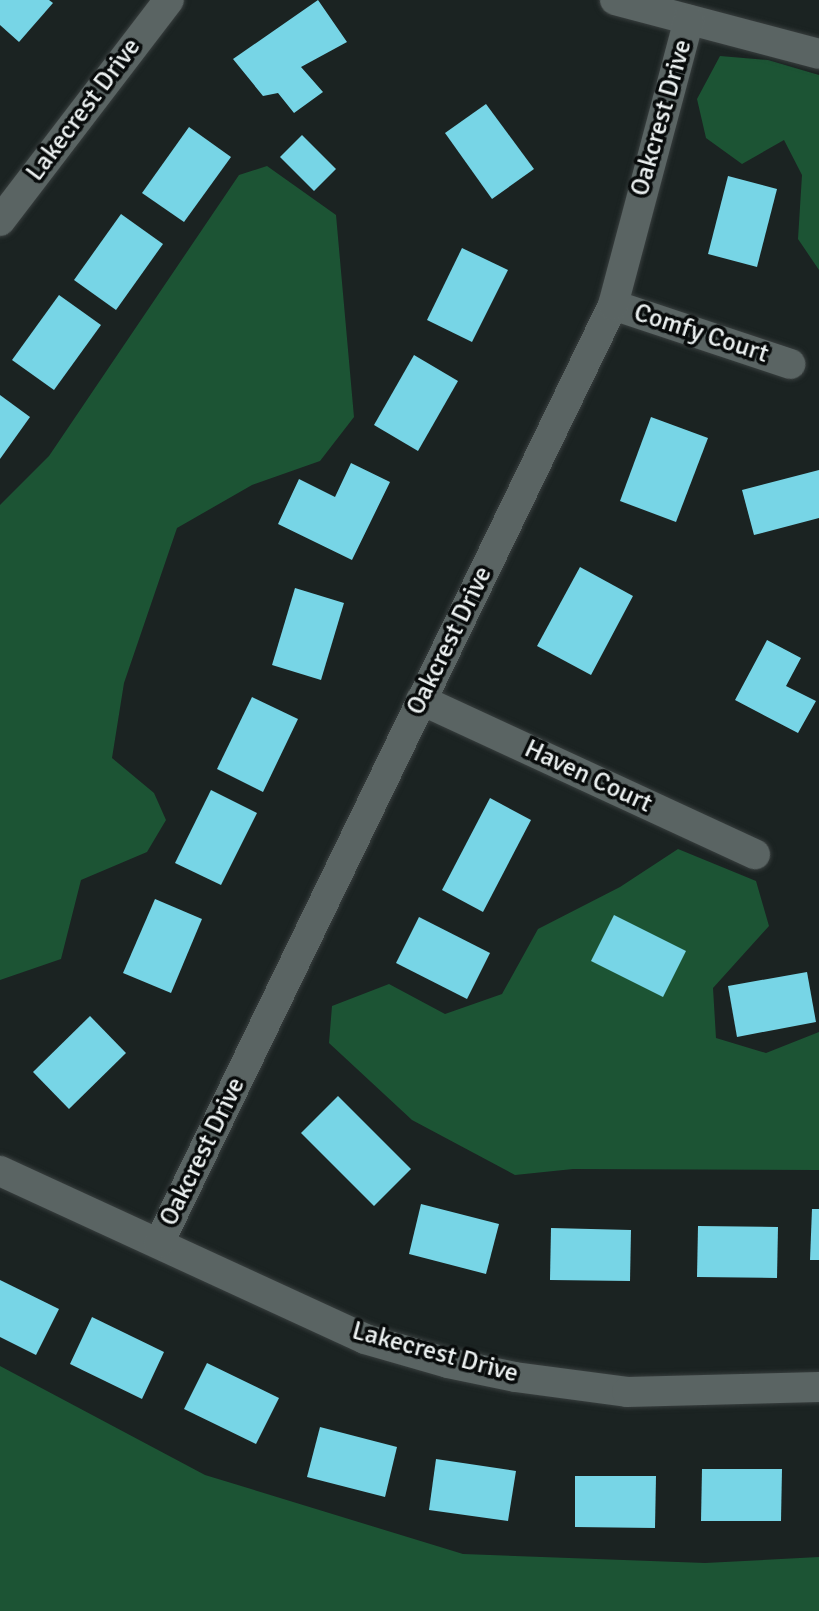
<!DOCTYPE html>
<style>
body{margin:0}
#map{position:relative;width:819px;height:1611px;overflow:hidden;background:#1b2322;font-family:Signika,sans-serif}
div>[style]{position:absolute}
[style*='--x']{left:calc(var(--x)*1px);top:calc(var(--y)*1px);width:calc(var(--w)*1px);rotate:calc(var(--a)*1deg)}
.green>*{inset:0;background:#1c5434}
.building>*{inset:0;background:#77d5e6}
.roads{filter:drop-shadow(0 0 2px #383e3e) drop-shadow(0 0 2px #383e3e)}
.minor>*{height:30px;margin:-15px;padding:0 15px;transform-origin:15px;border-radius:15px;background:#5a6463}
span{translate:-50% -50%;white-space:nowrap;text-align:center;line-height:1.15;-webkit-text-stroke:7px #080b0b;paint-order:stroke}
.street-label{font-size:26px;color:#ebf0f0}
</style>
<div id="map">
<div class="green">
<i style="clip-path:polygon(720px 56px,768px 60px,819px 75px,819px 270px,798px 239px,802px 175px,784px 140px,742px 164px,706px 138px,697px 99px)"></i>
<i style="clip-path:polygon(267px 166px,336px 215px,354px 417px,320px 461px,252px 485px,177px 528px,124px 683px,112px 758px,154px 793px,166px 820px,147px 852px,81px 880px,61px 959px,0 980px,0 505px,49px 456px,239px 175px)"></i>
<i style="clip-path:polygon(678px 849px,756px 881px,769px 926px,713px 988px,716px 1038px,766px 1053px,819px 1032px,819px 1170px,573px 1169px,515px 1175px,412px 1120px,329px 1043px,332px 1006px,389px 984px,445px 1014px,502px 994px,538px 929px,620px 887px)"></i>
<i style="clip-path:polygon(0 1366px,205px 1475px,463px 1554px,705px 1563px,819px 1557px,819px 1611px,0 1611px)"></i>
</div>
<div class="building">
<i style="clip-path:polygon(0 0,49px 0,53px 3px,19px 42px,0 25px)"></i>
<i style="clip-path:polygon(318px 0,347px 42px,301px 67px,323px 92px,294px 113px,278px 93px,263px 96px,233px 59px)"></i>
<i style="clip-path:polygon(486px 104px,534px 169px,492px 199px,445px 133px)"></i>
<i style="clip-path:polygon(189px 127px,231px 157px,184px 222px,142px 193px)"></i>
<i style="clip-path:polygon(302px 135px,336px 169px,314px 191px,280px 157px)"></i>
<i style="clip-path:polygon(728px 176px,777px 189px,757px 267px,708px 254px)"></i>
<i style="clip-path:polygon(121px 214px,163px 244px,116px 310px,74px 280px)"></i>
<i style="clip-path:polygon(462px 248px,508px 270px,472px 342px,427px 320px)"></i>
<i style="clip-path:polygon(59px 295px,101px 325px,54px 390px,12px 360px)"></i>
<i style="clip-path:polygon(414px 355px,458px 381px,418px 451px,374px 425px)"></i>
<i style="clip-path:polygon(0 395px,30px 417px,0 459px)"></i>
<i style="clip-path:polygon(651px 417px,708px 438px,676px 522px,620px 501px)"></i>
<i style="clip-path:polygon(351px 463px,390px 482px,352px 560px,278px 524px,299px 479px,335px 497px)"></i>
<i style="clip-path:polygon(819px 470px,819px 518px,754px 535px,742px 490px)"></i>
<i style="clip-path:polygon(580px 567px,633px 596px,591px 675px,537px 646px)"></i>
<i style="clip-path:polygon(295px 588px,344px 603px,321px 680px,272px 665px)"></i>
<i style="clip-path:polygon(767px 640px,801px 658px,786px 686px,816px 701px,798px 733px,735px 700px)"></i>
<i style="clip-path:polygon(252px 697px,298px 719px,263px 792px,217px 769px)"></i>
<i style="clip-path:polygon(211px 790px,257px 813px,221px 885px,175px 863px)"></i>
<i style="clip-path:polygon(490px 798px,531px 820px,483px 912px,442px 890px)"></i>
<i style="clip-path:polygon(155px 899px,202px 919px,171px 993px,123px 973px)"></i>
<i style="clip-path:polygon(614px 915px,686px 951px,663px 997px,591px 961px)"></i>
<i style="clip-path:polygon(419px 917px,490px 953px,467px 999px,396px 963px)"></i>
<i style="clip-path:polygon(807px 972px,816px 1022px,737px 1037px,728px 986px)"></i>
<i style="clip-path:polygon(90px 1016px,126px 1053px,69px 1109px,33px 1072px)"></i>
<i style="clip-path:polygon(338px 1096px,411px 1169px,374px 1206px,301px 1133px)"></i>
<i style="clip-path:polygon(421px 1204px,499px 1224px,486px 1274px,409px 1254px)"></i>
<i style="clip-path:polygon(812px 1209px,819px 1209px,819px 1260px,810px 1260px)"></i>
<i style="clip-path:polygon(698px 1226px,778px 1227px,777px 1278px,697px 1277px)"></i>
<i style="clip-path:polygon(551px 1228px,631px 1230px,630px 1281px,550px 1280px)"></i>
<i style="clip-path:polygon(0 1280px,59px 1309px,36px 1355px,0 1337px)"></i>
<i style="clip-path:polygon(92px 1317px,164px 1352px,142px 1399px,70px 1364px)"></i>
<i style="clip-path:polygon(207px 1363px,279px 1398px,256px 1444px,184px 1409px)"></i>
<i style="clip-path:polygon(320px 1427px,397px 1447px,385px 1497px,307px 1477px)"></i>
<i style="clip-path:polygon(436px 1459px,516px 1471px,508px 1521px,429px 1510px)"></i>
<i style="clip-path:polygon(702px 1469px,782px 1469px,781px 1521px,701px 1521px)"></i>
<i style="clip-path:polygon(575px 1476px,656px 1476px,655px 1528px,575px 1527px)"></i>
</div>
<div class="roads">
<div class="minor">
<i style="--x:615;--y:0;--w:211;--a:14.8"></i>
<i style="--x:0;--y:221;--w:278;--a:-52.6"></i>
<i style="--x:613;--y:305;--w:187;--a:18.4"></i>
<i style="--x:421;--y:700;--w:368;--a:24.8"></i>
<i style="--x:0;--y:1171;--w:402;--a:24.7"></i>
<i style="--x:365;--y:1339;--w:86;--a:16.1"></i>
<i style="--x:448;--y:1363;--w:68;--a:11.8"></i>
<i style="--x:515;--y:1377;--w:113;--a:7.6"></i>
<i style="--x:627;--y:1392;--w:192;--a:-1.5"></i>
<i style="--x:159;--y:1243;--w:1042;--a:-64.17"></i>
<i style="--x:613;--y:305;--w:295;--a:-75.1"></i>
</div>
</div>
<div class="street-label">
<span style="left:84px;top:110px;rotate:-53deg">Lakecrest Drive</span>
<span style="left:662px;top:118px;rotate:-74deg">Oakcrest Drive</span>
<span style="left:701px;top:334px;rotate:18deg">Comfy Court</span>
<span style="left:450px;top:641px;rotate:-64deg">Oakcrest Drive</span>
<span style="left:588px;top:777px;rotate:25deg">Haven Court</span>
<span style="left:203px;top:1152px;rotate:-64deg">Oakcrest Drive</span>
<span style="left:435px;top:1353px;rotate:15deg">Lakecrest Drive</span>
</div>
</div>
